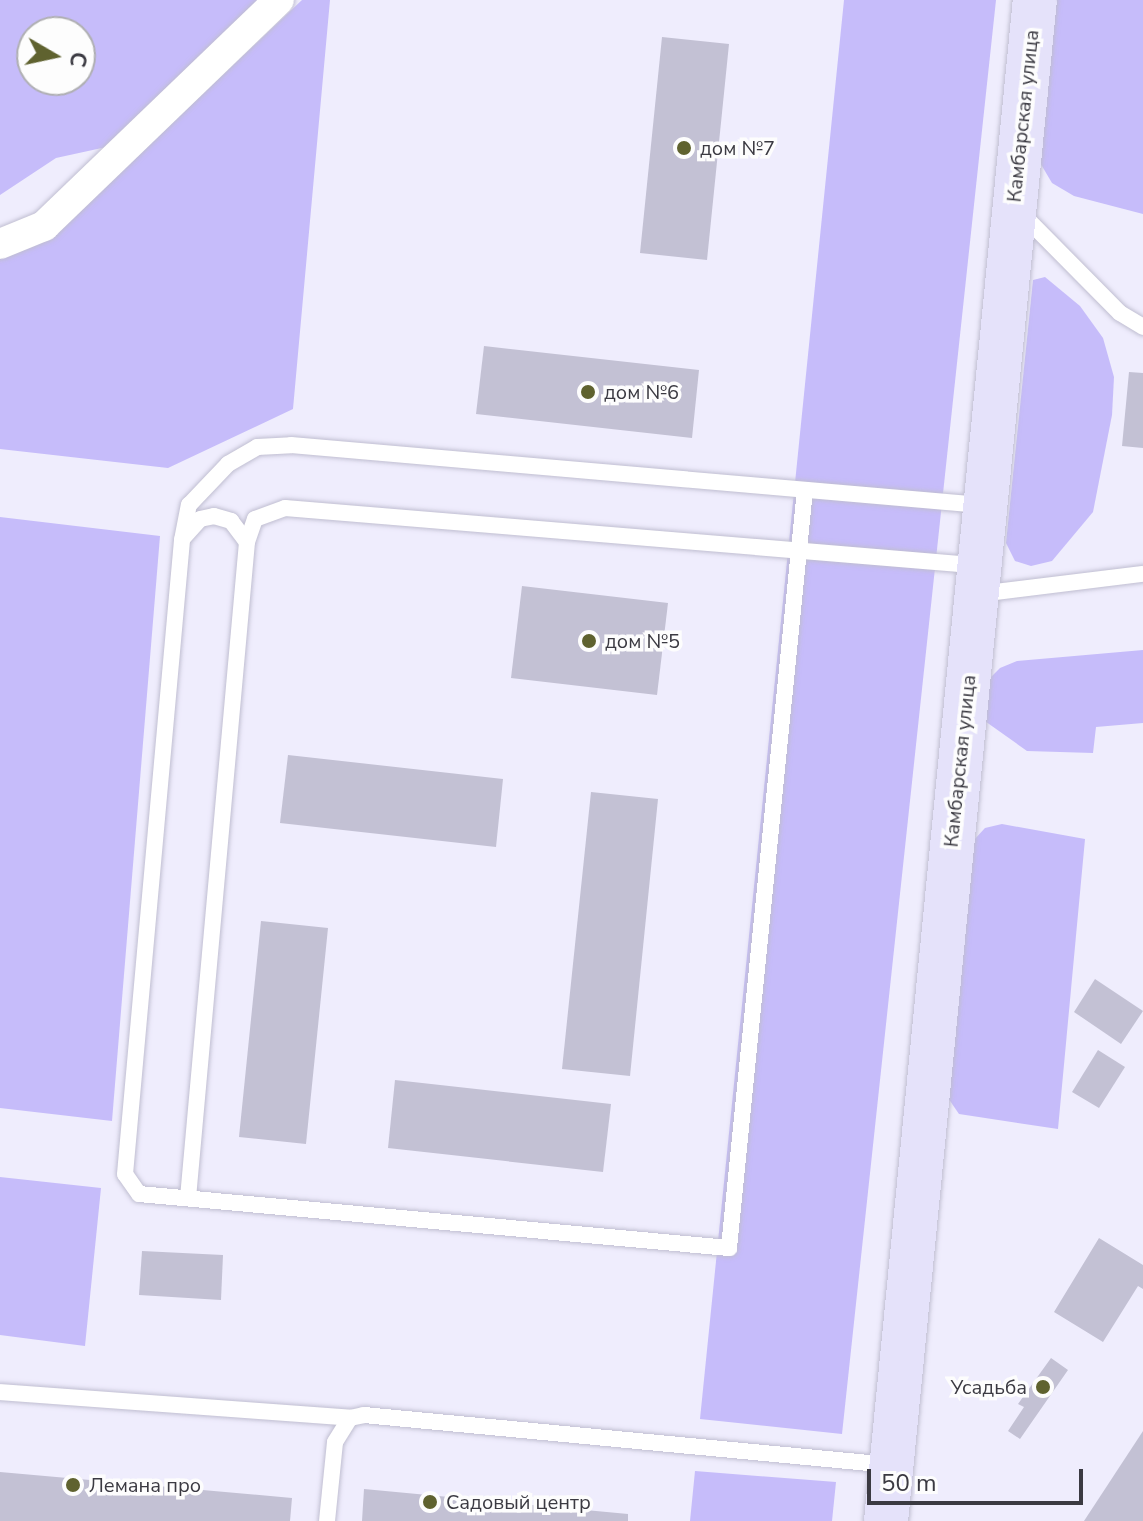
<!DOCTYPE html>
<meta charset="utf-8">
<style>
body{margin:0}
#map{position:relative;width:1143px;height:1521px;overflow:hidden;background:#efedfd;font-family:"Nunito Sans",sans-serif}
div>[style]{position:absolute}
[style*='--x']{left:calc(var(--x)*1px);top:calc(var(--y)*1px);width:calc(var(--w)*1px);rotate:calc(var(--a)*1deg)}
.green>*{inset:0;background:#c6bcfa}
.building>*{inset:0;background:#c3c1d4}
.roads{filter:drop-shadow(0 0 2px #c0bed1) drop-shadow(0 0 2px #c0bed1)}
.service>*{height:16px;margin:-8px;padding:0 8px;transform-origin:8px;border-radius:8px;background:#fff}
.minor>*{height:30px;margin:-15px;padding:0 15px;transform-origin:15px;border-radius:15px;background:#fff}
.primary>*{height:44px;margin:-22px;padding:0 22px;transform-origin:22px;border-radius:22px;background:#e5e2fa}
.dots>*{width:22px;height:22px;translate:-50% -50%;box-sizing:border-box;border:4px solid #fdfdfd;border-radius:50%}
span{translate:-50% -50%;white-space:nowrap;text-align:center;line-height:1.15;-webkit-text-stroke:7px #fdfdfd;paint-order:stroke}
.street-label{font-size:20px;color:#3b3a42}
.poi-label{font-size:20px;color:#3b3a42}
.left{translate:0 -50%;text-align:left}
.right{translate:-100% -50%;text-align:right}
.north{position:absolute;left:16px;top:16px;width:80px;height:80px;box-sizing:border-box;background:#fdfdfd;border:2px solid #afafb2;border-radius:50%;rotate:99deg;font-size:22px;font-weight:700;line-height:32px;text-align:center;color:#3b3a42}
.north::after{content:'';display:block;margin:auto;width:28px;height:36px;background:#5f622f;clip-path:polygon(50% 0,100% 100%,50% 72%,0 100%)}
.scale{position:absolute;left:867px;top:1469px;width:216px;height:36px;box-sizing:border-box;border:4px solid #3b3a42;border-top:0;padding-left:10px;font-size:24px;line-height:28px;white-space:nowrap;color:#3b3a42;-webkit-text-stroke:6px #fdfdfd;paint-order:stroke}
</style>
<div id="map">
<div class="green">
<i style="clip-path:polygon(evenodd,0 0,259px 0,111px 146px,56px 158px,0 195px,0 0,32px 32px,80px 32px,80px 80px,32px 80px,32px 32px)"></i>
<i style="clip-path:polygon(302px 0,330px 0,293px 409px,168px 468px,0 449px,0 254px,72px 218px)"></i>
<i style="clip-path:polygon(844px 0,996px 0,842px 1434px,700px 1419px)"></i>
<i style="clip-path:polygon(1048px 0,1143px 0,1143px 214px,1074px 196px,1052px 183px,1039px 161px)"></i>
<i style="clip-path:polygon(1045px 277px,1080px 306px,1103px 338px,1114px 377px,1112px 415px,1093px 512px,1052px 561px,1031px 566px,1015px 561px,1006px 543px,1033px 280px)"></i>
<i style="clip-path:polygon(0 517px,160px 536px,112px 1121px,0 1108px)"></i>
<i style="clip-path:polygon(1143px 650px,1143px 723px,1096px 727px,1093px 753px,1027px 751px,982px 719px,988px 680px,1000px 668px,1017px 661px)"></i>
<i style="clip-path:polygon(1002px 824px,1085px 839px,1058px 1129px,959px 1114px,946px 1095px,973px 841px,985px 828px)"></i>
<i style="clip-path:polygon(0 1177px,101px 1188px,85px 1346px,0 1335px)"></i>
<i style="clip-path:polygon(695px 1471px,836px 1482px,832px 1521px,690px 1521px)"></i>
</div>
<div class="building">
<i style="clip-path:polygon(662px 37px,729px 44px,707px 260px,640px 253px)"></i>
<i style="clip-path:polygon(484px 346px,699px 370px,692px 438px,476px 414px)"></i>
<i style="clip-path:polygon(1129px 372px,1143px 373px,1143px 448px,1122px 446px)"></i>
<i style="clip-path:polygon(522px 586px,668px 603px,657px 695px,511px 678px)"></i>
<i style="clip-path:polygon(288px 755px,503px 779px,496px 847px,280px 823px)"></i>
<i style="clip-path:polygon(591px 792px,658px 799px,630px 1076px,562px 1069px)"></i>
<i style="clip-path:polygon(261px 921px,328px 928px,306px 1144px,239px 1137px)"></i>
<i style="clip-path:polygon(1095px 979px,1143px 1011px,1121px 1044px,1074px 1012px)"></i>
<i style="clip-path:polygon(1098px 1050px,1125px 1067px,1099px 1108px,1072px 1092px)"></i>
<i style="clip-path:polygon(395px 1080px,611px 1104px,603px 1172px,388px 1148px)"></i>
<i style="clip-path:polygon(1099px 1238px,1143px 1265px,1143px 1289px,1138px 1286px,1103px 1342px,1054px 1312px)"></i>
<i style="clip-path:polygon(142px 1251px,223px 1255px,221px 1300px,139px 1295px)"></i>
<i style="clip-path:polygon(1051px 1358px,1068px 1370px,1020px 1439px,1008px 1431px,1024px 1407px,1018px 1404px)"></i>
<i style="clip-path:polygon(1143px 1431px,1143px 1521px,1084px 1521px)"></i>
<i style="clip-path:polygon(0 1472px,292px 1498px,290px 1521px,0 1521px)"></i>
<i style="clip-path:polygon(364px 1489px,628px 1514px,628px 1521px,362px 1521px)"></i>
</div>
<div class="roads">
<div class="service">
<i style="--x:1022;--y:214;--w:139;--a:45.3"></i>
<i style="--x:1120;--y:313;--w:27;--a:31"></i>
<i style="--x:805;--y:490;--w:762;--a:95.73"></i>
<i style="--x:729;--y:1248;--w:592;--a:-174.77"></i>
<i style="--x:139;--y:1194;--w:24;--a:-125"></i>
<i style="--x:125;--y:1174;--w:637;--a:-84.86"></i>
<i style="--x:182;--y:540;--w:36;--a:-79"></i>
<i style="--x:189;--y:505;--w:57;--a:-46.4"></i>
<i style="--x:228;--y:464;--w:34;--a:-30"></i>
<i style="--x:257;--y:447;--w:34;--a:-3"></i>
<i style="--x:291;--y:445;--w:681;--a:4.97"></i>
<i style="--x:969;--y:504;--w:15;--a:-48"></i>
<i style="--x:184;--y:537;--w:24;--a:-48"></i>
<i style="--x:200;--y:519;--w:14;--a:-12"></i>
<i style="--x:214;--y:516;--w:18;--a:16"></i>
<i style="--x:231;--y:521;--w:26;--a:53"></i>
<i style="--x:979;--y:594;--w:165;--a:-7"></i>
<i style="--x:188;--y:1198;--w:659;--a:-84.86"></i>
<i style="--x:247;--y:542;--w:24;--a:-71"></i>
<i style="--x:255;--y:519;--w:32;--a:-20"></i>
<i style="--x:285;--y:508;--w:677;--a:4.74"></i>
<i style="--x:960;--y:564;--w:18;--a:38"></i>
<i style="--x:0;--y:1392;--w:351;--a:4.2"></i>
<i style="--x:327;--y:1521;--w:79;--a:-84.2"></i>
<i style="--x:335;--y:1442;--w:28;--a:-58"></i>
<i style="--x:350;--y:1418;--w:14;--a:-12"></i>
<i style="--x:364;--y:1415;--w:528;--a:5.43"></i>
</div>
<div class="minor">
<i style="--x:0;--y:244;--w:48;--a:-22.2"></i>
<i style="--x:44;--y:226;--w:326;--a:-43.9"></i>
</div>
<div class="primary">
<i style="--x:886;--y:1521;--w:1528;--a:-84.41"></i>
</div>
</div>
<div class="dots">
<i style="left:684px;top:148px;background:#5f622f"></i>
<i style="left:588px;top:392px;background:#5f622f"></i>
<i style="left:589px;top:641px;background:#5f622f"></i>
<i style="left:1043px;top:1387px;background:#5f622f"></i>
<i style="left:73px;top:1485px;background:#5f622f"></i>
<i style="left:430px;top:1502px;background:#5f622f"></i>
</div>
<div class="street-label">
<span style="left:1023px;top:116px;rotate:-84deg">Камбарская улица</span>
<span style="left:960px;top:761px;rotate:-84deg">Камбарская улица</span>
</div>
<div class="poi-label">
<span class="left" style="left:700px;top:148px">дом №7</span>
<span class="left" style="left:604px;top:392px">дом №6</span>
<span class="left" style="left:605px;top:641px">дом №5</span>
<span class="right" style="left:1027px;top:1387px">Усадьба</span>
<span class="left" style="left:89px;top:1485px">Лемана про</span>
<span class="left" style="left:446px;top:1502px">Садовый центр</span>
</div>
<div class="north">С</div>
<div class="scale">50 m</div>
</div>
